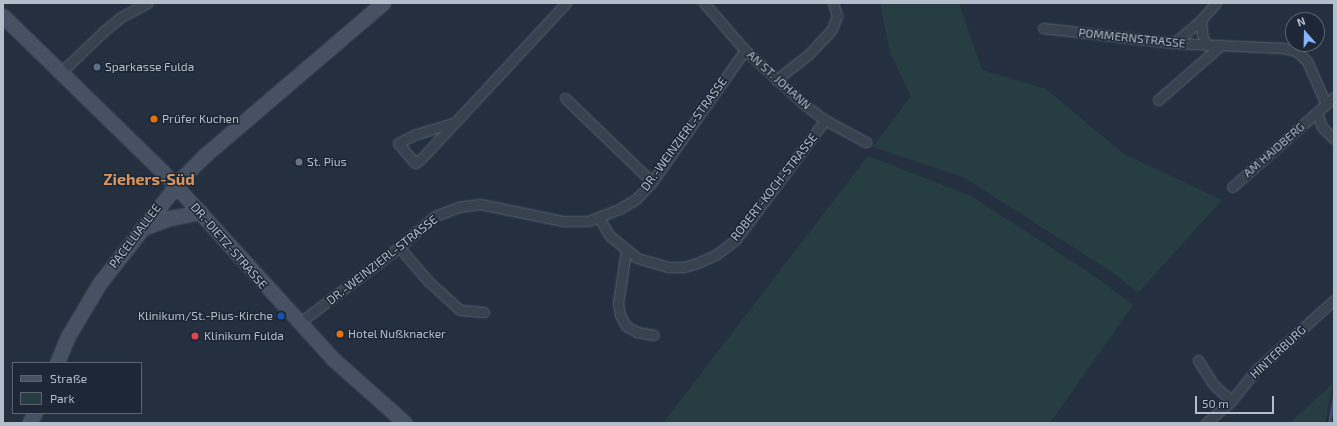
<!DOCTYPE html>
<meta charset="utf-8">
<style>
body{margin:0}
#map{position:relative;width:1337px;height:426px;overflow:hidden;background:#243040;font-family:"Exo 2",sans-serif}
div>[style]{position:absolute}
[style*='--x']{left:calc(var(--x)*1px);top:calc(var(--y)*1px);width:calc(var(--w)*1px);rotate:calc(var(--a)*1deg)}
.green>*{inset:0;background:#263e41}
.stream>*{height:3px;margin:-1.5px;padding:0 1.5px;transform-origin:1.5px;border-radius:1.5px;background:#384d69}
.roads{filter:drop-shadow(0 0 1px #56606d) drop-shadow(0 0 1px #56606d)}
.street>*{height:9px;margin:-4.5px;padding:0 4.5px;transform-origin:4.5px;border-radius:4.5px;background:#38424f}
.secondary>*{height:13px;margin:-6.5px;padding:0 6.5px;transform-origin:6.5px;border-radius:6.5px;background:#465163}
.dots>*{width:11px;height:11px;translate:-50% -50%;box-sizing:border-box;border:2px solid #1d2735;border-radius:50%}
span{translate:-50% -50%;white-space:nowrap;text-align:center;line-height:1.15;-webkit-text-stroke:3px #1d2735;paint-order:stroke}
.street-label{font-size:12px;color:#b4bdca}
.poi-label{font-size:12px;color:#b4bdca}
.left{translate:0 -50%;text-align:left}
.right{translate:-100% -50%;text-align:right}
.district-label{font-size:16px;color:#d99560;font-weight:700}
.frame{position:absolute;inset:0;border:4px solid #b4bdca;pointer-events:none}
.legend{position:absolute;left:12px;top:362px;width:130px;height:52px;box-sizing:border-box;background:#1d2735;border:1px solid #596371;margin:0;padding:5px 7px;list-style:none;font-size:12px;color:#b4bdca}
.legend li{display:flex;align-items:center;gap:8px;height:20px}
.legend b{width:20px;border:1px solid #596371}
.north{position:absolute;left:1285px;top:12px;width:40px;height:40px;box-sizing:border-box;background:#1d2735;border:1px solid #596371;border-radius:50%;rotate:340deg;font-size:11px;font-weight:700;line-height:16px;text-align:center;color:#b4bdca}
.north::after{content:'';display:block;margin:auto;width:14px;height:18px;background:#88b4fc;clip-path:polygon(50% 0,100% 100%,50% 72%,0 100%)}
.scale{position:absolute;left:1195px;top:396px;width:79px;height:18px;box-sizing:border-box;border:2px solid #b4bdca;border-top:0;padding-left:5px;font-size:12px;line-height:14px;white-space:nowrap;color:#b4bdca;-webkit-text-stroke:3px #1d2735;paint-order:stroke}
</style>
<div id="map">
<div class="green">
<i style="clip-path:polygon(880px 3px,959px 3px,982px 70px,1046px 89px,1124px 154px,1222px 200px,1138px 293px,1115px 274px,963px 177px,873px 147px,911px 96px,890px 53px)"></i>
<i style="clip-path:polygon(868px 156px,971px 196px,1087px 271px,1133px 305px,1050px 423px,663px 423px)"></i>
<i style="clip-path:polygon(1333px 383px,1325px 423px,1290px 423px)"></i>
</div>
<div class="stream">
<i style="--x:1329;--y:423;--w:28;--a:-80"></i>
</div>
<div class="roads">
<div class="street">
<i style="--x:704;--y:3;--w:62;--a:48.9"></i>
<i style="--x:745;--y:50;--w:81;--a:42.5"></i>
<i style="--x:805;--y:105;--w:25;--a:37"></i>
<i style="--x:825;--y:120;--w:47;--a:28.2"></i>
<i style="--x:1201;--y:20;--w:14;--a:86"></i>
<i style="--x:1202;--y:34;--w:12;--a:70"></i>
<i style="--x:1043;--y:28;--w:132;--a:6.5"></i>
<i style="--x:1174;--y:43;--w:109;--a:2.6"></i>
<i style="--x:1283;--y:48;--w:13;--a:13"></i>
<i style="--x:1296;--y:51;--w:15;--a:42"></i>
<i style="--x:1307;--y:61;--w:47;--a:66.2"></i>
<i style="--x:1174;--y:43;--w:35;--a:-40"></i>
<i style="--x:1201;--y:20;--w:23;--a:-49"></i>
<i style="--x:61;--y:72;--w:58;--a:-43.6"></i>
<i style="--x:103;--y:32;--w:23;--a:-40"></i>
<i style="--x:121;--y:17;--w:30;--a:-28"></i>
<i style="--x:776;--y:80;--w:42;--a:-38.2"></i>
<i style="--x:809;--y:54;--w:34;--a:-47"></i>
<i style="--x:832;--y:29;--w:14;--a:-69"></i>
<i style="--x:837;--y:16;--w:14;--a:-107"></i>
<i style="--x:565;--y:98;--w:121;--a:44"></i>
<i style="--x:1158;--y:100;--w:84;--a:-41.1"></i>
<i style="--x:1317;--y:113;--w:15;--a:70"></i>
<i style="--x:1322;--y:127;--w:17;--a:45"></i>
<i style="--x:453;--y:123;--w:39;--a:163"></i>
<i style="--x:416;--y:134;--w:20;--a:153"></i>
<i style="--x:398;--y:143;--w:26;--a:50"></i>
<i style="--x:415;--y:163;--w:7;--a:-34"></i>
<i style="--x:421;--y:159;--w:213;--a:-47.1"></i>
<i style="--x:1232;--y:187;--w:136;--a:-41.4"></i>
<i style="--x:599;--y:218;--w:21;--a:59"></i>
<i style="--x:610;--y:236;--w:35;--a:39"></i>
<i style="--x:637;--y:258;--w:32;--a:16"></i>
<i style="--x:668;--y:267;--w:16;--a:0"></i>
<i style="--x:684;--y:267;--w:17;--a:-17"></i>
<i style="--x:700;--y:262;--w:19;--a:-25"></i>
<i style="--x:717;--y:254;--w:24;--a:-38"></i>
<i style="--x:736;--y:239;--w:149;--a:-53.2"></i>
<i style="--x:399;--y:247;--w:45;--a:49.5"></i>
<i style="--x:428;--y:281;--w:43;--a:42.2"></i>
<i style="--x:460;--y:310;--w:24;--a:5"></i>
<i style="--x:626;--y:251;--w:53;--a:98.7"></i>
<i style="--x:618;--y:303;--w:12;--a:81"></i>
<i style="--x:620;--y:315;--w:13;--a:61"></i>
<i style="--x:626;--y:326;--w:13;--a:29"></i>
<i style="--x:637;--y:332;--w:17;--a:10"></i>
<i style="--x:299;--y:323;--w:126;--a:-37.2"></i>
<i style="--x:399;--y:247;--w:48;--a:-40.7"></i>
<i style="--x:435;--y:216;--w:25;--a:-21"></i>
<i style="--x:458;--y:207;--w:22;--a:-8"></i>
<i style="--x:480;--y:204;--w:85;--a:11.6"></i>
<i style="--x:563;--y:221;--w:25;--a:0"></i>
<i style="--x:588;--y:221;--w:33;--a:-21"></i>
<i style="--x:619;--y:209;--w:20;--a:-30"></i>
<i style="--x:636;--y:199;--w:23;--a:-47"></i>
<i style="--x:652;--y:182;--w:161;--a:-54.8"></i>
<i style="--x:1198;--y:360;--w:28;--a:58"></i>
<i style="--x:1213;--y:384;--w:25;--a:43"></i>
<i style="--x:1206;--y:423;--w:33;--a:-41"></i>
<i style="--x:1231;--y:401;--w:40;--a:-51"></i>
<i style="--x:1256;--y:370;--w:105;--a:-41.9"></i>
</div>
<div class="secondary">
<i style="--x:3;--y:16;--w:223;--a:44.3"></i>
<i style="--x:163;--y:172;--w:253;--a:47.7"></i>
<i style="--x:333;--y:359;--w:96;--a:41.6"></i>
<i style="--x:141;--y:229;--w:31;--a:-21"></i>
<i style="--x:170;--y:218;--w:31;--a:-11"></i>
<i style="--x:57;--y:363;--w:27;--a:-68"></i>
<i style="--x:67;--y:338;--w:63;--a:-59.3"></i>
<i style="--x:99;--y:284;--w:136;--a:-51.9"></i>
<i style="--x:183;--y:177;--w:31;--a:-45"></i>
<i style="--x:205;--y:155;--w:234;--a:-40.5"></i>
<i style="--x:29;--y:423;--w:12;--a:-59"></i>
</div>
</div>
<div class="dots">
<i style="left:97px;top:67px;background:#5c6f8a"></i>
<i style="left:154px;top:119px;background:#e8710a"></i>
<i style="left:299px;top:162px;background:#6b7280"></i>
<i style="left:281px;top:316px;background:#1a4fb4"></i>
<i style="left:340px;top:334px;background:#e8710a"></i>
<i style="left:195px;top:336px;background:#e0444e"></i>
</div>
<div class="street-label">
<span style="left:1132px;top:38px;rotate:6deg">POMMERNSTRASSE</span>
<span style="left:779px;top:80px;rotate:42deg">AN ST. JOHANN</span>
<span style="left:684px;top:134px;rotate:-54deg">DR.-WEINZIERL-STRASSE</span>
<span style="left:1274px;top:150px;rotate:-41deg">AM HAIDBERG</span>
<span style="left:774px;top:187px;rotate:-52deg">ROBERT-KOCH-STRASSE</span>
<span style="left:135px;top:236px;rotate:-53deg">PACELLIALLEE</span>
<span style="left:229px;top:246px;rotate:49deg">DR.-DIETZ-STRASSE</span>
<span style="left:382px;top:260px;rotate:-38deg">DR.-WEINZIERL-STRASSE</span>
<span style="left:1278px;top:352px;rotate:-43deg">HINTERBURG</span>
</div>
<div class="poi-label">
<span class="left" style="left:105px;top:67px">Sparkasse Fulda</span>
<span class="left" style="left:162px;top:119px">Prüfer Kuchen</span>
<span class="left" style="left:307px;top:162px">St. Pius</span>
<span class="right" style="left:273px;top:316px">Klinikum/St.-Pius-Kirche</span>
<span class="left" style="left:348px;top:334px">Hotel Nußknacker</span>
<span class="left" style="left:204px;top:336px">Klinikum Fulda</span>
</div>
<div class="district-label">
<span style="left:149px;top:179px">Ziehers-Süd</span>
</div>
<div class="frame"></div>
<ul class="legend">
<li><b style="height:5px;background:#465163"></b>Straße</li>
<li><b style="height:11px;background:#263e41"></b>Park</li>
</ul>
<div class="north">N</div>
<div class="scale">50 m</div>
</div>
